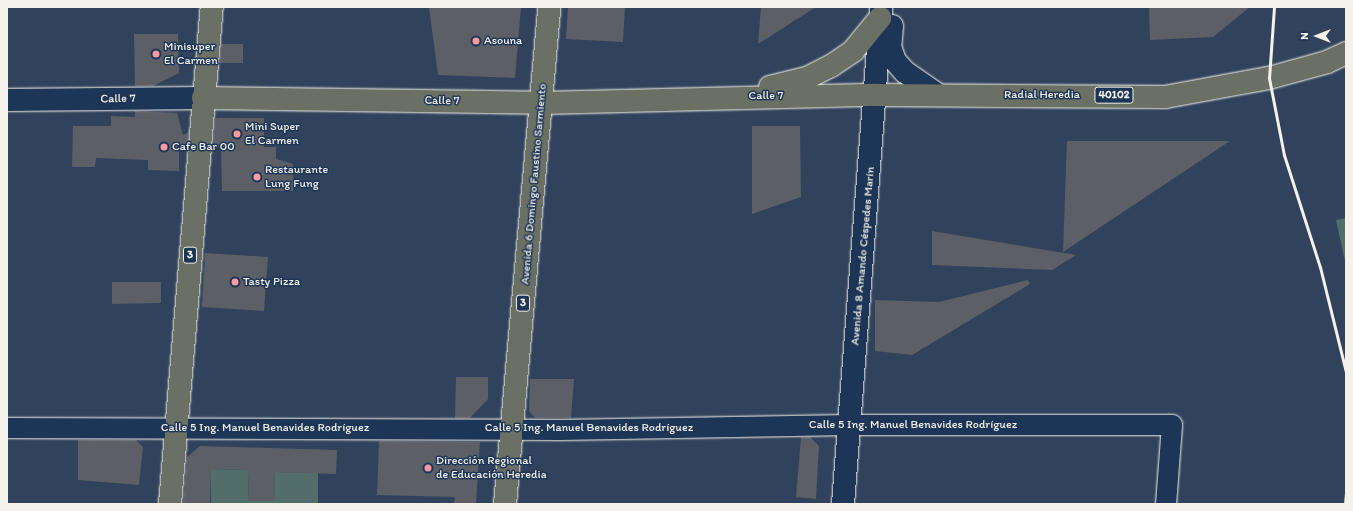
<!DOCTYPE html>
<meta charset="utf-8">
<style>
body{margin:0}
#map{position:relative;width:1353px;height:511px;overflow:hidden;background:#30425c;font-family:Itim,sans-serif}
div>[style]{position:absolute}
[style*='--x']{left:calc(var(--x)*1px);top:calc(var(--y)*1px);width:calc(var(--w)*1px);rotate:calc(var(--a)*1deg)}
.green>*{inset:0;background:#536d6a}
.building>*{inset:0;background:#5d5f67}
.roads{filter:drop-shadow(0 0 1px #f4f1e8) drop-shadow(0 0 1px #f4f1e8)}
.minor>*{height:20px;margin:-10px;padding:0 10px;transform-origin:10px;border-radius:10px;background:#1d3557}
.tertiary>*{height:22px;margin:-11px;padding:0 11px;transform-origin:11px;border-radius:11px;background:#1d3557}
.secondary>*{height:22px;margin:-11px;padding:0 11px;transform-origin:11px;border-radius:11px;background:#1d3557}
.primary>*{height:22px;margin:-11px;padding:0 11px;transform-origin:11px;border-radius:11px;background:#6b7065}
.rail>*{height:3px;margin:-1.5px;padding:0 1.5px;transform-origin:1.5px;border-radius:1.5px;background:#f4f1e8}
.dots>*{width:11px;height:11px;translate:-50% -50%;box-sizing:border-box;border:2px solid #1d3557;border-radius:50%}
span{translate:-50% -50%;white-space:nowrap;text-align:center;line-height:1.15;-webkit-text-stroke:3px #1d3557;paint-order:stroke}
.shield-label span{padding:1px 3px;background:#1d3557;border:1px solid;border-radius:3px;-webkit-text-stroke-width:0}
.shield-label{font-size:11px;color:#f4f1e8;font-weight:700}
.poi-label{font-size:12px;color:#f4f1e8}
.left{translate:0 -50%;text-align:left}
.street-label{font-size:12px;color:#f4f1e8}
.frame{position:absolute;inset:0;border:8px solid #f4f1e8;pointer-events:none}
.north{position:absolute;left:1297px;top:16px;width:40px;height:40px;-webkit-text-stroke:3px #1d3557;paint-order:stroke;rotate:270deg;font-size:11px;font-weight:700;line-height:16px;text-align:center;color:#f4f1e8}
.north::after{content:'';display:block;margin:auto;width:14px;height:18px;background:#f4f1e8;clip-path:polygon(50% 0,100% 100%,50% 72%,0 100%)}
</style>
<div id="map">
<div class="green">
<i style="clip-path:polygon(1346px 218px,1346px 266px,1336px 220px)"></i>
<i style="clip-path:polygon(211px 469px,249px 470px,248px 501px,274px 501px,275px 472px,318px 473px,318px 504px,211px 504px)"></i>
</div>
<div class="building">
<i style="clip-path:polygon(429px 7px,521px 7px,515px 78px,438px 75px)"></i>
<i style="clip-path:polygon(568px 7px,625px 7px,623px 42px,566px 39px)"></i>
<i style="clip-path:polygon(761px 7px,816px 7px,758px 44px)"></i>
<i style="clip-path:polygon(1149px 7px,1250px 7px,1213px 37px,1150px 40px)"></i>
<i style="clip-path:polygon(134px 34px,178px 34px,179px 73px,153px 86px,135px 86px)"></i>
<i style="clip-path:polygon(221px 44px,243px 44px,243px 63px,220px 63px)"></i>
<i style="clip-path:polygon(135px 111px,177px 113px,183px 135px,189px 132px,187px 149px,179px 149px,179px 171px,148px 170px,148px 160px,96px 158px,95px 167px,72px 167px,73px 126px,111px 126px,111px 116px,135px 117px)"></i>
<i style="clip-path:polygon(215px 118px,264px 118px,264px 147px,276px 147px,276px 159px,293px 164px,293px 191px,222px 191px,221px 147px,213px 148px)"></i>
<i style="clip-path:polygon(752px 126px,800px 126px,801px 197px,752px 214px)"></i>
<i style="clip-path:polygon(1067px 141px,1230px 141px,1063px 252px)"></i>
<i style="clip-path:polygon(932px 231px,1076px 255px,1052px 270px,932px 265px)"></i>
<i style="clip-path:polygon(205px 253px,268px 257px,264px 311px,202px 307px)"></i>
<i style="clip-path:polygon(1028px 280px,1030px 284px,912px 355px,875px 351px,875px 300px,939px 302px)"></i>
<i style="clip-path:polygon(112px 282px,161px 282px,161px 303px,112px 304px)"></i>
<i style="clip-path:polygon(456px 377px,488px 377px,488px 399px,470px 418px,455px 418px)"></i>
<i style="clip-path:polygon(530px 379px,574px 379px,571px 418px,535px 418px,529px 411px)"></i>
<i style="clip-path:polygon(801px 437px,810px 437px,819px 446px,816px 499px,796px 497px)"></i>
<i style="clip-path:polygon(78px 440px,136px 440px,143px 447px,139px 485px,78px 480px)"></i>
<i style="clip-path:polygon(379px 441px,480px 442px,476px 504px,454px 504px,455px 497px,377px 495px)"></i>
<i style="clip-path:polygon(200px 446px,337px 450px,336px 474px,275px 472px,274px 501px,248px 501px,249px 470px,211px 469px,210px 504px,183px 504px,187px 457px)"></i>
</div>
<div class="roads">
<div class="minor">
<i style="--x:7;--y:428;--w:554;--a:0.21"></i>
<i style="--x:561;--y:430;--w:289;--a:-1"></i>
<i style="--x:850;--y:425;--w:322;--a:0"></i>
<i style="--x:1172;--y:425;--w:79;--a:94.3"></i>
</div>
<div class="tertiary">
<i style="--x:892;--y:26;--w:21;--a:95"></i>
<i style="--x:890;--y:47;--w:15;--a:70"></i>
<i style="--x:895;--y:61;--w:15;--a:48"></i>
<i style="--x:905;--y:72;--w:40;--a:34.9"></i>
<i style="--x:843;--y:504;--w:498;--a:-85.6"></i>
</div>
<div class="secondary">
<i style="--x:7;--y:100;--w:196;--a:-0.6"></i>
</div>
<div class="primary">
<i style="--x:770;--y:87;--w:38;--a:-14"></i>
<i style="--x:807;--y:78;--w:27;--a:-27"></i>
<i style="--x:831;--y:66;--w:27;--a:-34"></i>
<i style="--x:853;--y:51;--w:43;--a:-50.7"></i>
<i style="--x:203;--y:98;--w:339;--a:0.8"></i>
<i style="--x:542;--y:103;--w:334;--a:-1.4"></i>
<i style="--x:876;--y:95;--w:289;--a:0.4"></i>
<i style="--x:1165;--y:97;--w:106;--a:-10.4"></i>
<i style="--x:1269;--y:78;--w:60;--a:-15.4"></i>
<i style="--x:1327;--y:62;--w:21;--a:-25"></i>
<i style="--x:170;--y:504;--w:499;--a:-85.2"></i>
<i style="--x:505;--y:504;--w:499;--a:-84.9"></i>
</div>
</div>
<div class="rail">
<i style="--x:1274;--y:7;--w:71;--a:94"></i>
<i style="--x:1269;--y:78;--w:78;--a:79"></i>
<i style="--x:1284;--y:155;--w:118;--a:72.2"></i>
<i style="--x:1320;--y:267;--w:108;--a:76.1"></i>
<i style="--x:1345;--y:504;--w:12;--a:-85"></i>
</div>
<div class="dots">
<i style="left:476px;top:41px;background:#ff9aa2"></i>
<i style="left:156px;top:54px;background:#ff9aa2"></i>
<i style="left:237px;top:134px;background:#ff9aa2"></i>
<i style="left:164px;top:147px;background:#ff9aa2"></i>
<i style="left:257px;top:177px;background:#ff9aa2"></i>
<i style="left:235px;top:282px;background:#ff9aa2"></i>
<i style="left:428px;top:468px;background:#ff9aa2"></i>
</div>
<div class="shield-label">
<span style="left:1114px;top:95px">40102</span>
<span style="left:190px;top:255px">3</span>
<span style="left:523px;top:303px">3</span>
</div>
<div class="poi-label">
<span class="left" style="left:484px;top:41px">Asouna</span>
<span class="left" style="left:164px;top:54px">Minisuper<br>El Carmen</span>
<span class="left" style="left:245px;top:134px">Mini Super<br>El Carmen</span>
<span class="left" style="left:172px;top:147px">Cafe Bar 00</span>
<span class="left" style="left:265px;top:177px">Restaurante<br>Lung Fung</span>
<span class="left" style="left:243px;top:282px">Tasty Pizza</span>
<span class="left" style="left:436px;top:468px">Dirección Regional<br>de Educación Heredia</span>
</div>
<div class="street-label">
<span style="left:1042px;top:95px">Radial Heredia</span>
<span style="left:766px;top:96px">Calle 7</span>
<span style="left:118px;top:99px;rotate:-1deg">Calle 7</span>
<span style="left:442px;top:101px;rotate:1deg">Calle 7</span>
<span style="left:534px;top:184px;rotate:-85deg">Avenida 6 Domingo Faustino Sarmiento</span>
<span style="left:863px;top:256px;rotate:-85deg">Avenida 8 Amando Céspedes Marín</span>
<span style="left:913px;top:425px">Calle 5 Ing. Manuel Benavides Rodríguez</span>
<span style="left:265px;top:428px">Calle 5 Ing. Manuel Benavides Rodríguez</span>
<span style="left:589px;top:428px">Calle 5 Ing. Manuel Benavides Rodríguez</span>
</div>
<div class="frame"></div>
<div class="north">N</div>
</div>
